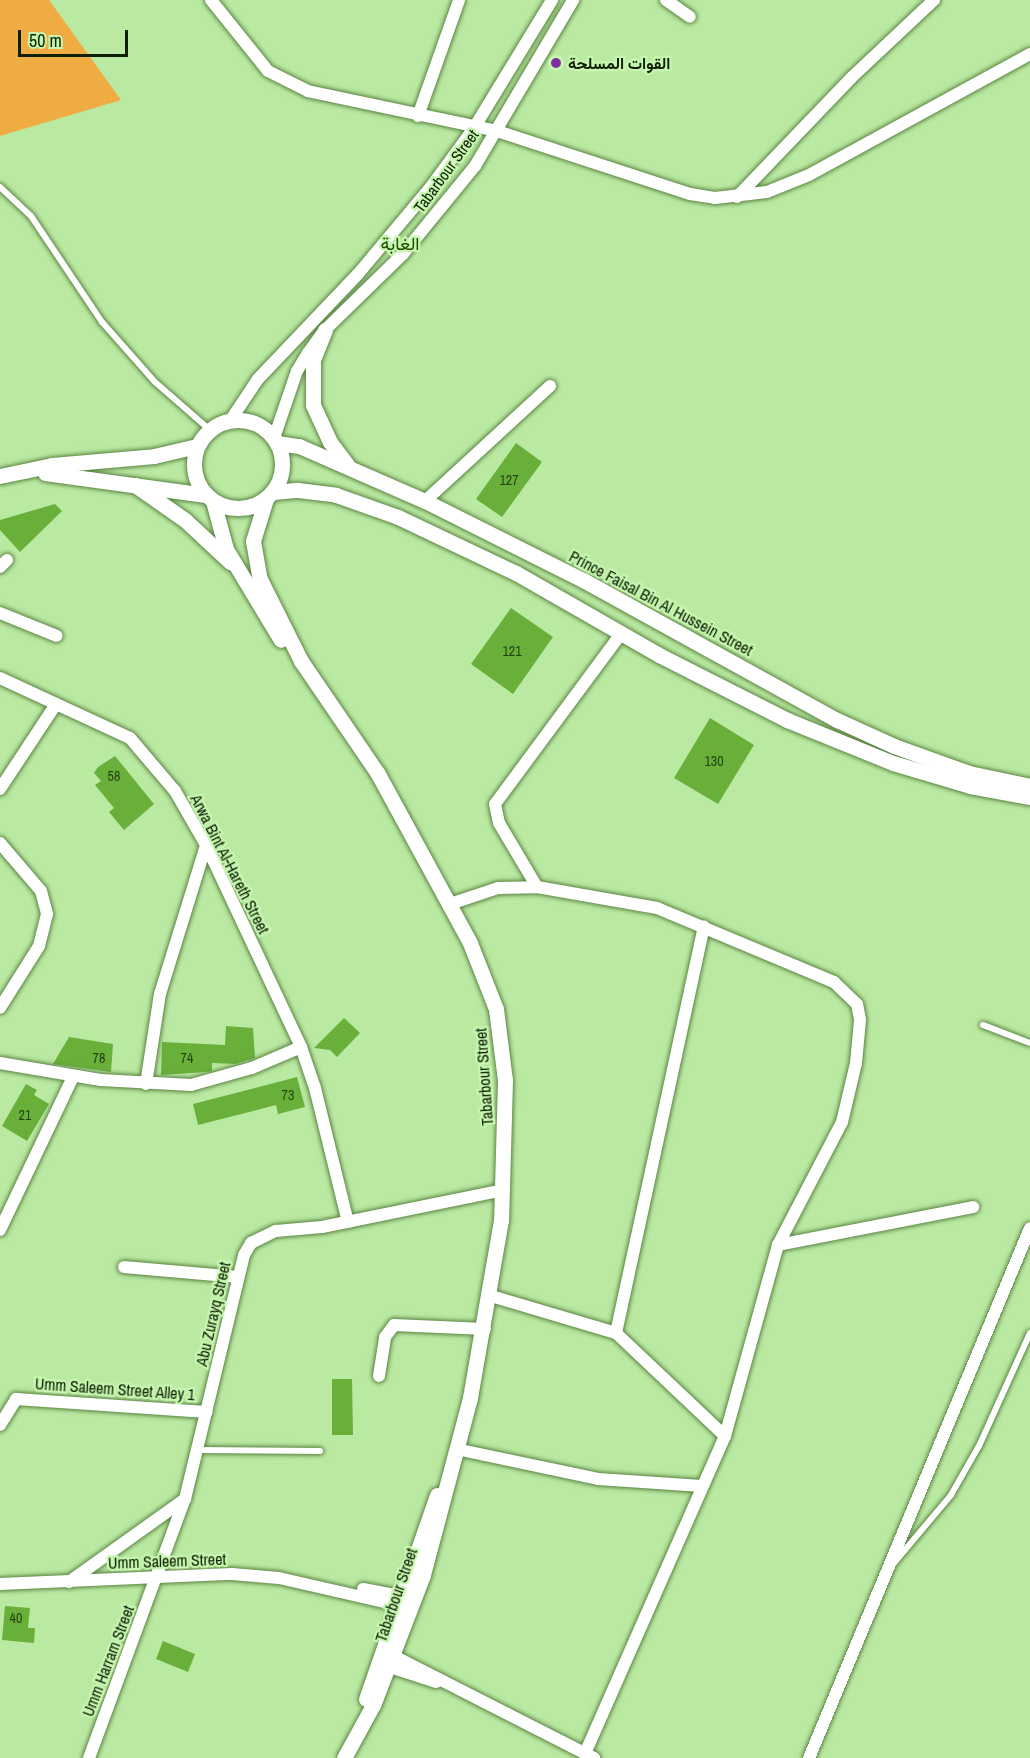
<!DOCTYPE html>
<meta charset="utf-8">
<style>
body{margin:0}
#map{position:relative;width:1030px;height:1758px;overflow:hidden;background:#bae9a2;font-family:"Archivo Narrow",Vazirmatn,sans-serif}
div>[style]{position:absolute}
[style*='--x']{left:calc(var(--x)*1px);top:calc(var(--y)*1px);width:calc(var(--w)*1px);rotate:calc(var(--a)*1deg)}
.green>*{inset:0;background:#eeac43}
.building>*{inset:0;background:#68b03a}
.roads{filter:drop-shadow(0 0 2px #5b8543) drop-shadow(0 0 2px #5b8543)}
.service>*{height:6px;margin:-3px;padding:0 3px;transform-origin:3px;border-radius:3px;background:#fff}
.minor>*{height:12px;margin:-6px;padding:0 6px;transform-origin:6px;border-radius:6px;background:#fff}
.tertiary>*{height:15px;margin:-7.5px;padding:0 7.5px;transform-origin:7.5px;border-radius:7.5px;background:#fff}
.tertiary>.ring{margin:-7.5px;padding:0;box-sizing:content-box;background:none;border:15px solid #fff;border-radius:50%}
.dots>*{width:16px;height:16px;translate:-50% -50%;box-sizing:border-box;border:3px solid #c6f6af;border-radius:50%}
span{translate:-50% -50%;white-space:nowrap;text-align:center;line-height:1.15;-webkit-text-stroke:4.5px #c6f6af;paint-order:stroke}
.number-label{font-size:14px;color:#244312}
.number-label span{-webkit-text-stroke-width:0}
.poi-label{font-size:16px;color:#0e1f04;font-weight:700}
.left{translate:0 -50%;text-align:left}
.street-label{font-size:16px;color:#0e1f04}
.neighbourhood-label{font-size:18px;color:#234a03}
.scale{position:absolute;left:18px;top:30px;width:110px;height:27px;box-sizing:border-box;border:3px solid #0e1f04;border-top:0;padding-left:8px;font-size:18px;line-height:21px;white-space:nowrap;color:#0e1f04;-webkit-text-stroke:4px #c6f6af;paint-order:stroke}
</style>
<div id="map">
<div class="green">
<i style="clip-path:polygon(0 0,49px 0,121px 100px,0 136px)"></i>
</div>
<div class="building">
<i style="clip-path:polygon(516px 443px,542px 462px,502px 517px,476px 499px)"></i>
<i style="clip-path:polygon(55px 504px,62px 511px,20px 552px,0 530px,0 520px)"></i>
<i style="clip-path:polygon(511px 608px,553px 637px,513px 694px,471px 664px)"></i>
<i style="clip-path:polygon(710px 718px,754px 745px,718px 804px,674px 778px)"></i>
<i style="clip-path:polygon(115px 756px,154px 804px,124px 830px,109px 812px,114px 808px,95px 785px,101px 781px,94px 773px,98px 767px)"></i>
<i style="clip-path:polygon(344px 1018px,360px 1033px,337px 1057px,330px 1050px,314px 1048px)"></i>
<i style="clip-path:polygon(226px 1026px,253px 1028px,255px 1058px,235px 1064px,212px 1063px,212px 1071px,206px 1072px,161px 1075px,162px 1042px,225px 1045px)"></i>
<i style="clip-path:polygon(69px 1037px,113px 1044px,111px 1072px,53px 1064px)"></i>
<i style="clip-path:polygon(297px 1077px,305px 1107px,278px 1114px,276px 1105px,198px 1125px,193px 1104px)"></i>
<i style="clip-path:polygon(26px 1084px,37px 1090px,34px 1095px,49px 1104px,27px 1141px,2px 1126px)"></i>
<i style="clip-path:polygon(332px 1379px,352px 1379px,353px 1435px,332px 1435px)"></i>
<i style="clip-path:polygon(5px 1606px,30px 1608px,28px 1628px,35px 1628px,34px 1643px,2px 1640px)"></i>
<i style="clip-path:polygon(163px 1641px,195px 1654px,188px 1672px,156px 1659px)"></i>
</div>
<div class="roads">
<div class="service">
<i style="--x:0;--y:187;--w:42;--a:43.1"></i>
<i style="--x:31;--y:216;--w:128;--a:56.2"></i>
<i style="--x:102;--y:322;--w:80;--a:48.5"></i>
<i style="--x:155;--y:382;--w:73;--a:41.1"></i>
<i style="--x:983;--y:1025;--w:50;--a:21"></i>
<i style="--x:199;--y:1450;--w:121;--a:0.5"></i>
<i style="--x:894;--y:1563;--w:89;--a:-50"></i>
<i style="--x:951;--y:1495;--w:56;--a:-60.3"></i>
<i style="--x:979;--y:1446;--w:124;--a:-65.7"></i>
</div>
<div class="minor">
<i style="--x:211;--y:0;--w:91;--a:51.2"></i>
<i style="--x:268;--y:71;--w:45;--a:26.6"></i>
<i style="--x:308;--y:91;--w:193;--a:11.9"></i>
<i style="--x:497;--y:131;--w:203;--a:18.1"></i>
<i style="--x:690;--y:194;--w:25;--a:9"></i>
<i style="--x:715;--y:198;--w:52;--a:-6.6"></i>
<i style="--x:767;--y:192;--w:45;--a:-22"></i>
<i style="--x:809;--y:175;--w:252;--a:-28.7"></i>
<i style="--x:666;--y:0;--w:29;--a:35"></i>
<i style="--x:418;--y:116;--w:123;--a:-70.5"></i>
<i style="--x:737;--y:197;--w:165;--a:-46.2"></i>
<i style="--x:851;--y:78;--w:114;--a:-43.2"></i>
<i style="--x:230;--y:421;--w:50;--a:-56.3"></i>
<i style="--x:258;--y:379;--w:145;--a:-46.4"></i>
<i style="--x:358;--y:274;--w:112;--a:-50.1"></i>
<i style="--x:430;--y:188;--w:74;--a:-53.7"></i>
<i style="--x:474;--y:128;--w:150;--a:-58.6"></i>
<i style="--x:274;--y:438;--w:71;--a:-71.1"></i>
<i style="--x:297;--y:371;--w:21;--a:-59"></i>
<i style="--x:308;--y:353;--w:29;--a:-54"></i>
<i style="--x:325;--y:330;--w:109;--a:-44.3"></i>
<i style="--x:403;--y:254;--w:114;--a:-50.7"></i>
<i style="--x:475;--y:166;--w:193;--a:-59.4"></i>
<i style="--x:425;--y:501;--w:170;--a:-42.6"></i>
<i style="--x:0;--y:567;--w:10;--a:-45"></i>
<i style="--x:0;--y:613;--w:61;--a:22"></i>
<i style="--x:0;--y:678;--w:143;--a:24.8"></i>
<i style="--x:130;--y:738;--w:70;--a:49.7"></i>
<i style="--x:175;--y:791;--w:62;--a:60.1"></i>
<i style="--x:206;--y:845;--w:223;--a:64.8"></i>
<i style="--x:301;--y:1047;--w:43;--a:71.1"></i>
<i style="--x:315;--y:1088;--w:138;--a:76.2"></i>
<i style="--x:0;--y:789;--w:102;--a:-56.6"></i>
<i style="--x:0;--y:843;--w:63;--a:49.5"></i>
<i style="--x:41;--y:891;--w:24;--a:75"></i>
<i style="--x:47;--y:914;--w:33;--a:104"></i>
<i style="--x:39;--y:946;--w:73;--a:122.2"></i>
<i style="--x:537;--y:887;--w:74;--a:-120.7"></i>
<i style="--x:499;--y:823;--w:19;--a:-102"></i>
<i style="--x:495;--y:804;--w:212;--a:-53.5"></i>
<i style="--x:450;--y:904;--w:51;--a:-18.4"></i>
<i style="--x:498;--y:888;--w:39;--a:-1"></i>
<i style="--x:537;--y:887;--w:122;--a:9.9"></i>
<i style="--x:657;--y:908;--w:192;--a:22.7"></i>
<i style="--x:834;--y:982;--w:32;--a:44"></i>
<i style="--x:857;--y:1004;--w:16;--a:79"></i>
<i style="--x:860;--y:1020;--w:43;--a:95.3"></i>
<i style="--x:856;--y:1063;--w:61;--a:103.3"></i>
<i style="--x:842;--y:1122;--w:139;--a:117.5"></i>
<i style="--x:778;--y:1245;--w:198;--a:105.5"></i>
<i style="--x:725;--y:1436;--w:347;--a:113.8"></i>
<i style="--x:0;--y:1063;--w:102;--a:9.6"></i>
<i style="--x:101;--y:1080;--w:90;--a:3.2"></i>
<i style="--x:191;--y:1085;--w:63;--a:-15.6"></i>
<i style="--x:252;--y:1068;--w:53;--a:-23.2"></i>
<i style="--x:146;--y:1084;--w:91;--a:-81.2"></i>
<i style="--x:160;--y:994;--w:156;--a:-72.8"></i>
<i style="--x:0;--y:1230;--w:170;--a:-64.5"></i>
<i style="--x:778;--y:1245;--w:199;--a:-11"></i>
<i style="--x:124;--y:1267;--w:114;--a:5"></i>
<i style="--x:491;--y:1296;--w:130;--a:16.5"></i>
<i style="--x:616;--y:1333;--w:150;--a:43.4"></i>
<i style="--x:616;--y:1333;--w:416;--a:-77.8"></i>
<i style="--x:379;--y:1376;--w:39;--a:-81"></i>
<i style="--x:385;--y:1337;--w:15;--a:-53"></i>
<i style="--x:394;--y:1325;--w:91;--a:2.5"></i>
<i style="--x:0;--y:1425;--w:31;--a:-58"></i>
<i style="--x:16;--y:1399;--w:191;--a:3.9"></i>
<i style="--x:456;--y:1449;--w:145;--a:11.9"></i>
<i style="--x:598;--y:1479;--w:104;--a:3.9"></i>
<i style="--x:69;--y:1582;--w:143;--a:-35.6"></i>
<i style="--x:0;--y:1584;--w:232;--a:-2.5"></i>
<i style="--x:232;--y:1574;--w:47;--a:4.9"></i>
<i style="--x:279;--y:1578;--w:130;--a:12.9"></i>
<i style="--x:363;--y:1589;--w:48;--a:10.8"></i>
<i style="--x:384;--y:1651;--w:236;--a:27"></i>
<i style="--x:381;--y:1664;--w:58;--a:18.1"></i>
<i style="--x:89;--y:1758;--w:276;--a:-69.7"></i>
<i style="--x:185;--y:1499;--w:251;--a:-76.4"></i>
<i style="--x:244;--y:1255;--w:14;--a:-60"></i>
<i style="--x:251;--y:1243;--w:28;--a:-26"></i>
<i style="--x:276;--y:1231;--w:46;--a:-5"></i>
<i style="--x:322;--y:1227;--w:186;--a:-11.5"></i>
<i style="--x:809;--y:1758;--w:574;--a:-67.36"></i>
</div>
<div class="tertiary">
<i style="--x:325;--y:330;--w:31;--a:112"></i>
<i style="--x:313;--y:359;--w:46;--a:90"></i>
<i style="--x:313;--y:405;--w:41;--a:65.3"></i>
<i style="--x:330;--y:442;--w:31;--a:53"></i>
<i class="ring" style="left:194px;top:420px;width:73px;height:73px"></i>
<i style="--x:277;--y:443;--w:22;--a:8"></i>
<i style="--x:299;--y:446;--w:137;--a:23.6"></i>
<i style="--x:425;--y:501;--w:177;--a:26.6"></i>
<i style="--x:583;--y:580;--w:290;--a:28.9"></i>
<i style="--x:837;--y:720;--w:63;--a:24.5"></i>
<i style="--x:894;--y:746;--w:80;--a:19.8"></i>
<i style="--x:969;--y:773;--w:62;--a:12"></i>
<i style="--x:45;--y:473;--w:162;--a:7.8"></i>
<i style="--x:0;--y:476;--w:53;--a:-11.9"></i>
<i style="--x:52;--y:465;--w:102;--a:-5"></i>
<i style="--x:154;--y:456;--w:44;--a:-13.1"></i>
<i style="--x:135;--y:485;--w:61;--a:35"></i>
<i style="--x:185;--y:520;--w:62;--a:43"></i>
<i style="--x:273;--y:492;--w:25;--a:-5"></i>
<i style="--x:298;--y:490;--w:38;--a:7"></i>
<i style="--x:336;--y:495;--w:66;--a:19.5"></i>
<i style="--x:398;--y:517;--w:131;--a:25.4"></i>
<i style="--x:516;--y:573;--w:165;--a:29.8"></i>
<i style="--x:659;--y:655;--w:144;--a:26.9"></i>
<i style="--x:787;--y:720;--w:114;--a:22.1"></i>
<i style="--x:893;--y:763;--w:80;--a:16.6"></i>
<i style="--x:970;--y:786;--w:61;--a:10.4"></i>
<i style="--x:266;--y:499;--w:44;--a:107.2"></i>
<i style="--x:253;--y:541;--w:39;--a:80"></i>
<i style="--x:260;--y:579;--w:92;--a:63.4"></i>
<i style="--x:301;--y:661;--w:137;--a:55.7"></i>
<i style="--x:378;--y:774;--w:192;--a:61.4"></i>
<i style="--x:470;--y:943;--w:71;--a:68.5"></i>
<i style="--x:496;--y:1009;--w:72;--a:82.8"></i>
<i style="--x:505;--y:1080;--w:140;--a:91.6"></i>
<i style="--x:501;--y:1220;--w:181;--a:99.9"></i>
<i style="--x:470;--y:1398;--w:183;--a:104.9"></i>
<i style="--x:423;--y:1575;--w:139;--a:111"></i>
<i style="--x:373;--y:1705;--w:60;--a:118.7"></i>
<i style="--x:213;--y:501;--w:50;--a:74.8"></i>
<i style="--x:226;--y:549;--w:106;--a:58.9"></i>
<i style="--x:366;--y:1699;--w:216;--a:-70.8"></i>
</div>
</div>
<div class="dots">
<i style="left:556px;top:63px;background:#81309f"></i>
</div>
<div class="number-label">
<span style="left:509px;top:480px">127</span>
<span style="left:512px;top:651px">121</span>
<span style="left:714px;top:761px">130</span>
<span style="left:114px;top:776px">58</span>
<span style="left:99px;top:1058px">78</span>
<span style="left:187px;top:1058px">74</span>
<span style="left:288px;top:1095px">73</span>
<span style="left:25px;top:1115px">21</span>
<span style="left:16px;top:1618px">40</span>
</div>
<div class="poi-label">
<span class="left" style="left:568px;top:63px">القوات المسلحة</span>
</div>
<div class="street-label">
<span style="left:446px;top:171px;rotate:-54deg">Tabarbour Street</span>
<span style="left:661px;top:603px;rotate:28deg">Prince Faisal Bin Al Hussein Street</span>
<span style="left:230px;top:864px;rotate:63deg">Arwa Bint Al-Hareth Street</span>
<span style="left:484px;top:1077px;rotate:-94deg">Tabarbour Street</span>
<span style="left:213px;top:1314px;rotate:-77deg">Abu Zurayq Street</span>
<span style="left:115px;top:1389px;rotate:4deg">Umm Saleem Street Alley 1</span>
<span style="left:167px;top:1561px;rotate:-2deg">Umm Saleem Street</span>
<span style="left:396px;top:1595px;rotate:-71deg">Tabarbour Street</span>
<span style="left:108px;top:1661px;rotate:-69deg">Umm Harram Street</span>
</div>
<div class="neighbourhood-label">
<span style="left:400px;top:244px">الغابة</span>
</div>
<div class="scale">50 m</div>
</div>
